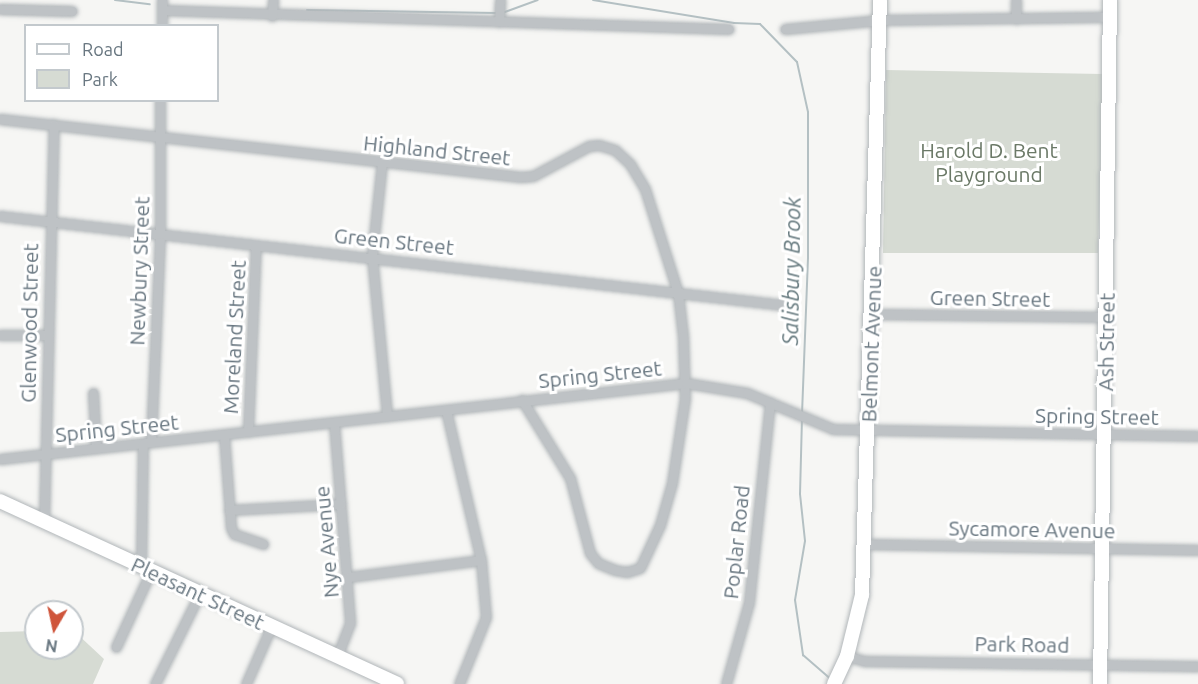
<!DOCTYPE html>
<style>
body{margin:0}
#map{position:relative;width:1198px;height:684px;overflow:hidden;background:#f6f6f4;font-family:Ubuntu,sans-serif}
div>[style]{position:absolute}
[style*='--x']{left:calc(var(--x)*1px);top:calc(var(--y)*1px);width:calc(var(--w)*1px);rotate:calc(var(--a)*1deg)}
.green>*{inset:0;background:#d6dbd3}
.stream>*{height:2px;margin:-1px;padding:0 1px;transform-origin:1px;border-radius:1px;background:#b4c0c3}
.roads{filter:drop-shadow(0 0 2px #b1b6b9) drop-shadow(0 0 2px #b1b6b9)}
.street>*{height:9px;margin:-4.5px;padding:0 4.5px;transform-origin:4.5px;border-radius:4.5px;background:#bec2c5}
.secondary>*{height:14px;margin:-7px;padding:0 7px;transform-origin:7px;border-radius:7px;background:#fff}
span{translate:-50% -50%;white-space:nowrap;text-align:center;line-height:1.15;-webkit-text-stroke:6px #fff;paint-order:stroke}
.street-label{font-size:21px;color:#697781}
.park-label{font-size:21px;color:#6b7967}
.water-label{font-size:22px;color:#64787d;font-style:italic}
.legend{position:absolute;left:24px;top:24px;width:195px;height:78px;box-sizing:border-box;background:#fff;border:2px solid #c3c9cd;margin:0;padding:8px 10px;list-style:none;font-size:18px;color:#697781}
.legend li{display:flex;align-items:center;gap:12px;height:30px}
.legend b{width:30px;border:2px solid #c3c9cd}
.north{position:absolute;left:24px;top:600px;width:60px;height:60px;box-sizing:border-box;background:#fff;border:2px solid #c3c9cd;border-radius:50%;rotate:189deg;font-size:16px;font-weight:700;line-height:24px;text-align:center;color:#697781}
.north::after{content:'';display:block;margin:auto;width:21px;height:27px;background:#cf553b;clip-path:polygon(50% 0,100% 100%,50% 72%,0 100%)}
</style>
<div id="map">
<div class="green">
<i style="clip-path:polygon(886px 70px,1103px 74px,1098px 253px,883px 253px)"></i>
<i style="clip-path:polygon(36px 631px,36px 648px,72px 648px,74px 631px,104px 659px,93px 684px,0 684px,0 632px)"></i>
</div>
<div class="stream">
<i style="--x:115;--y:0;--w:35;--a:7"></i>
<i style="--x:593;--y:0;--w:143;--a:9.3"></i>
<i style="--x:734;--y:23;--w:26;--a:2"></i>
<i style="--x:760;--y:24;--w:53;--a:45.8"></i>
<i style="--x:797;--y:62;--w:51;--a:77.6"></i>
<i style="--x:808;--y:112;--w:146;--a:90"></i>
<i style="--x:808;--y:258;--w:154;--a:92.2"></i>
<i style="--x:307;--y:10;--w:189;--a:0.9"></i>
<i style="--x:502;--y:13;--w:38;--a:-20"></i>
<i style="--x:802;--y:418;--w:76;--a:91.5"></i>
<i style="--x:800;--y:494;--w:47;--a:83.9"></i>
<i style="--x:805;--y:541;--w:60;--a:99.6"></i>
<i style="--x:795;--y:600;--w:56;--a:81.7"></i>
<i style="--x:803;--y:655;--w:37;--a:41"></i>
</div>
<div class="roads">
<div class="street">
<i style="--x:1016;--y:0;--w:19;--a:90"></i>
<i style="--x:0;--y:9;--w:72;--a:1.6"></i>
<i style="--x:162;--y:10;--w:567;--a:1.92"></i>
<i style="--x:272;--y:16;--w:16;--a:-86"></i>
<i style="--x:499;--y:22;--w:22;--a:-87"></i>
<i style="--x:162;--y:26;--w:26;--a:-90"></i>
<i style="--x:785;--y:29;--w:96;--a:-5.4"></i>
<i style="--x:881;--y:20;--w:229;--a:-0.8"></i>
<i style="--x:0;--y:119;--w:524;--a:6.35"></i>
<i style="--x:521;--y:177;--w:12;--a:-5"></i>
<i style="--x:533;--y:176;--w:64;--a:-28.2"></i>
<i style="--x:589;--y:146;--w:10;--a:-6"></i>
<i style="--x:599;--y:145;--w:17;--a:17"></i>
<i style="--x:615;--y:150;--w:21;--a:43"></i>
<i style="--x:630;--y:164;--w:29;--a:59"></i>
<i style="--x:645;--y:189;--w:109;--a:72.4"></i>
<i style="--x:678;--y:293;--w:43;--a:83.4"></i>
<i style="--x:683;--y:336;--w:62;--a:88.2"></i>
<i style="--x:685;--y:398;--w:86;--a:98.7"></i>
<i style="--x:672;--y:483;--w:44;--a:105.9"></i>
<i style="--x:660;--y:525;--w:47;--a:114.9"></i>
<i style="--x:640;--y:568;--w:14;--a:163"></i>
<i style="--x:627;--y:572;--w:12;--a:-171"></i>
<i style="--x:615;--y:570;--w:18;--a:-158"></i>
<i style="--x:598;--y:563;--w:13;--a:-129"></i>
<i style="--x:590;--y:553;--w:78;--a:-104.9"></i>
<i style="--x:570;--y:478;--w:92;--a:-121.6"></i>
<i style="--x:382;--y:162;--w:95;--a:96.1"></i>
<i style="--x:372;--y:256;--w:161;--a:84.6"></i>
<i style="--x:0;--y:216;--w:789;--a:6.48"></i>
<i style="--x:873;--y:314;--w:234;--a:0.7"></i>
<i style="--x:0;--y:335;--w:47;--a:0"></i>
<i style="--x:93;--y:393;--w:55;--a:86.9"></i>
<i style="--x:446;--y:410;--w:154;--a:76.9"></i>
<i style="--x:481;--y:560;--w:57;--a:85"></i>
<i style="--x:486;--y:617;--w:72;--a:111.9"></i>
<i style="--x:334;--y:422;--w:202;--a:85.4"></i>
<i style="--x:350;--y:623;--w:36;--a:111"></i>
<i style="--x:248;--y:432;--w:187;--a:-87.6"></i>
<i style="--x:224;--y:435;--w:93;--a:85.7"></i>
<i style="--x:231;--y:528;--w:7;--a:63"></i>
<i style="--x:234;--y:534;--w:31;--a:19"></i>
<i style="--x:151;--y:442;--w:208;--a:-87.5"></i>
<i style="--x:160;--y:234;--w:134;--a:-90"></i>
<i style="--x:0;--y:459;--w:690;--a:-6.32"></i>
<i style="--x:686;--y:383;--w:62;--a:9.3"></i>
<i style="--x:747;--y:393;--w:93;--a:22.7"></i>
<i style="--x:833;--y:429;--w:365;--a:1.1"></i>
<i style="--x:229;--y:510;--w:112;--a:-3.1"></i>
<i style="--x:44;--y:522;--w:398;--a:-88.6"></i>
<i style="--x:865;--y:544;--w:333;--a:1"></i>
<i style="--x:141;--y:567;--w:123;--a:-89.1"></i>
<i style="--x:349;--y:577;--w:133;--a:-7.3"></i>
<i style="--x:116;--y:647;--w:84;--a:-65.3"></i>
<i style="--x:847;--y:656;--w:19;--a:16"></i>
<i style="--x:865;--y:661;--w:333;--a:0.9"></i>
<i style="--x:155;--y:684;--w:102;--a:-63.7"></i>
<i style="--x:246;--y:684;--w:62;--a:-66.3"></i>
<i style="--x:726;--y:684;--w:85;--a:-74.3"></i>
<i style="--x:749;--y:602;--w:201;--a:-84"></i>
</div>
<div class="secondary">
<i style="--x:0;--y:501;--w:437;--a:24.7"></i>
<i style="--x:834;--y:684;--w:31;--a:-65"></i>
<i style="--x:847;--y:656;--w:63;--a:-76.2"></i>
<i style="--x:862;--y:595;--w:595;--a:-88.27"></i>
<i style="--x:1100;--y:684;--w:684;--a:-89.16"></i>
</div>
</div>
<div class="street-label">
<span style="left:437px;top:150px;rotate:6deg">Highland Street</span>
<span style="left:394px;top:241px;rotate:6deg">Green Street</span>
<span style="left:139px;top:271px;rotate:-88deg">Newbury Street</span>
<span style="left:990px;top:298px;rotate:1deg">Green Street</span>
<span style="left:29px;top:323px;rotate:-89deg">Glenwood Street</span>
<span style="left:234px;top:337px;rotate:-87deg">Moreland Street</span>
<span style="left:1106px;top:342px;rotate:-89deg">Ash Street</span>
<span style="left:871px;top:344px;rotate:-88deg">Belmont Avenue</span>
<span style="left:600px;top:374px;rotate:-6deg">Spring Street</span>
<span style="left:1097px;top:416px;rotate:1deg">Spring Street</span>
<span style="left:117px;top:428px;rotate:-6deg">Spring Street</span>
<span style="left:1032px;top:529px;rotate:1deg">Sycamore Avenue</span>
<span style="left:326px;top:542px;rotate:-95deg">Nye Avenue</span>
<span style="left:736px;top:542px;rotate:-84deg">Poplar Road</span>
<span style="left:198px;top:593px;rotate:25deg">Pleasant Street</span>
<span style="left:1022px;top:644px;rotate:1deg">Park Road</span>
</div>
<div class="park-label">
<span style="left:989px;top:162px">Harold D. Bent<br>Playground</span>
</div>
<div class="water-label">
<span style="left:791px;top:271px;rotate:-89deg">Salisbury Brook</span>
</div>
<ul class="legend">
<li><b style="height:8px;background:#fff"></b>Road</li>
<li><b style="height:16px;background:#d6dbd3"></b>Park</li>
</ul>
<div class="north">N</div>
</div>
